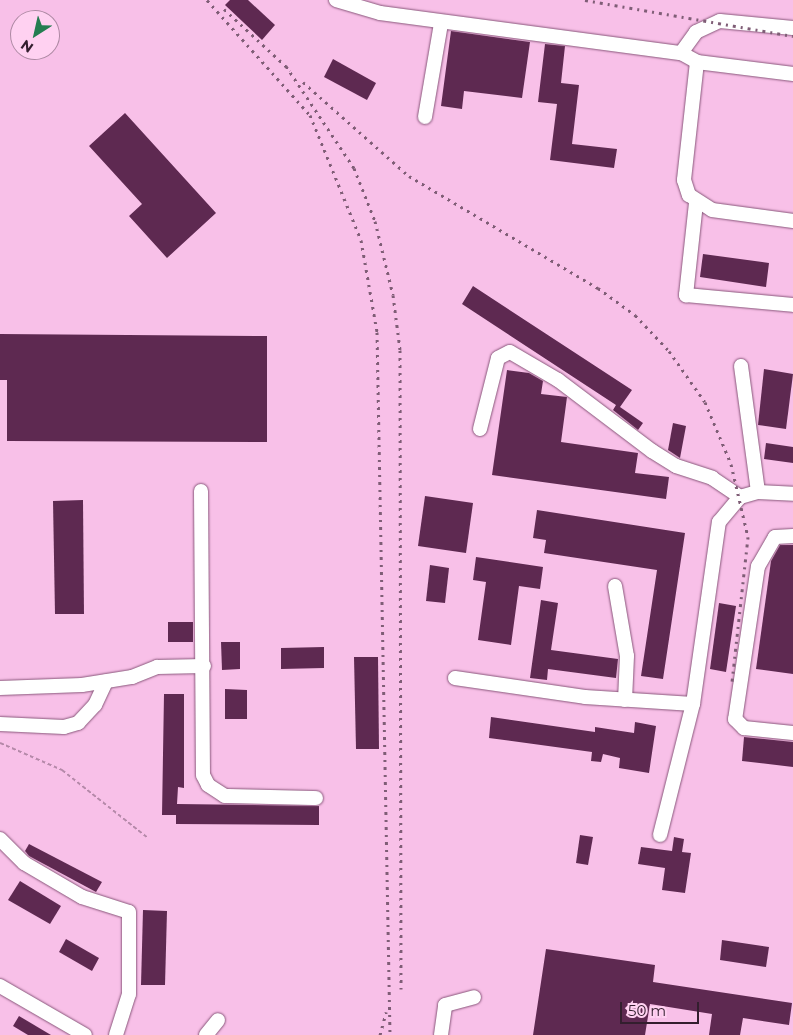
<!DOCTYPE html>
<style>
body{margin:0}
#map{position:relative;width:793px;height:1035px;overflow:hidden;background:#f8c0e8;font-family:Montserrat,sans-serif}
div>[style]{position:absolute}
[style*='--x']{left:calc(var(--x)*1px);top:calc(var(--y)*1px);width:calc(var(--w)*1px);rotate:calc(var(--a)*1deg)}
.building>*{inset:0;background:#5e2951}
.path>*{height:2px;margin-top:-1px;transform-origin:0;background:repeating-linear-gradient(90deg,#b589a9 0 4px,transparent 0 6.5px)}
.roads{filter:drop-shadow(0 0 1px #89577b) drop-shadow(0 0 1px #89577b)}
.minor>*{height:14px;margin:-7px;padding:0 7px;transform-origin:7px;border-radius:7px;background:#fff}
.rail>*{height:3px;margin-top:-1.5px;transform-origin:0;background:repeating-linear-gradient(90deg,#7f5d76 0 2.5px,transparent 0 7.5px)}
span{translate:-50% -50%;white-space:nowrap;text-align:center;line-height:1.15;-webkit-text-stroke:5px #ffd1f1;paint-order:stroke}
.north{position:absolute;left:10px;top:10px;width:50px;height:50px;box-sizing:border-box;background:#ffd1f1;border:1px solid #ad89a3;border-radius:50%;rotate:215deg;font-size:14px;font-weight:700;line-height:20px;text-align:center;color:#331e2e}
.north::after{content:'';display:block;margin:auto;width:18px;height:22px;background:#257d51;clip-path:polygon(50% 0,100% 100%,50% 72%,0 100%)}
.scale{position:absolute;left:620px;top:1002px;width:79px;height:22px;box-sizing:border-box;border:2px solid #331e2e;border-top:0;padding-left:6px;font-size:15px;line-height:18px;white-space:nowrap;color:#331e2e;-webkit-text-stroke:4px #ffd1f1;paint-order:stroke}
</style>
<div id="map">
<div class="building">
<i style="clip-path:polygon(230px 0,248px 0,275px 25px,262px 40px,225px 5px)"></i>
<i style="clip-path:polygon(451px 31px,530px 42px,522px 98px,464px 91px,462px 109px,441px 106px)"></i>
<i style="clip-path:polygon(545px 44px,565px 46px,561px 83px,579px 85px,572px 144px,617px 149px,614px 168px,550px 160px,557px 104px,538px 102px)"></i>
<i style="clip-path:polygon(333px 59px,376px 83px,367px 100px,324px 77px)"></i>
<i style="clip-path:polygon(125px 113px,216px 213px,167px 258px,129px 216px,142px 204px,89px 146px)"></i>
<i style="clip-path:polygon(703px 254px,769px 263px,766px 287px,700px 277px)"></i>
<i style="clip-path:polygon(473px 286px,632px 390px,620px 407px,643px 423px,638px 430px,613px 410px,616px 405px,462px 304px)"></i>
<i style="clip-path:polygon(0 334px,267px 336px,267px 442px,7px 441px,7px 380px,0 380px)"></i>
<i style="clip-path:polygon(764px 369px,793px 374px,786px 429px,758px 425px)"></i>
<i style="clip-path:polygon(507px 370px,529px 373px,543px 381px,541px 394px,567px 397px,561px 442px,638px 453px,635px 473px,669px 477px,666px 499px,492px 475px)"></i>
<i style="clip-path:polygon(673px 423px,686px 426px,680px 458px,668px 450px)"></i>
<i style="clip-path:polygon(766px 443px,793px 447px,793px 463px,764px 459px)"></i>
<i style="clip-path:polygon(425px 496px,473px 503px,466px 553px,418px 546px)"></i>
<i style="clip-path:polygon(83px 500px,84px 614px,55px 614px,53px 501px)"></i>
<i style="clip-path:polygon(537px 510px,685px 533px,663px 679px,641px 676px,657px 570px,544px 553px,546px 540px,533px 538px)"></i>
<i style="clip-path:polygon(780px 545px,793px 545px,793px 674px,756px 669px,771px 561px)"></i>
<i style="clip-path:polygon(476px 557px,543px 567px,540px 589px,519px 586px,511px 645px,478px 640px,486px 582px,473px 580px)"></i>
<i style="clip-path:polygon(430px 565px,449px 568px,445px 603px,426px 601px)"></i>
<i style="clip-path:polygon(541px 600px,558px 603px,551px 650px,618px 659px,616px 678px,548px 669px,547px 680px,530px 678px)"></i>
<i style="clip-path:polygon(719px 603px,736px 606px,726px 672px,710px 669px)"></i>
<i style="clip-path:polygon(168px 622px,193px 622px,193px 642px,168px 642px)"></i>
<i style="clip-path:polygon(221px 642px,240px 642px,240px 669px,222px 670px)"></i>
<i style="clip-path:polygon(324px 647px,324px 668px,281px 669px,281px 648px)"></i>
<i style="clip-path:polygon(354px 657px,378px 657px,379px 749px,356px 749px)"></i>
<i style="clip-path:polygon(225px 689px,247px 690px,247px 719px,225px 719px)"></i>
<i style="clip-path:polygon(164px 694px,184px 694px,184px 788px,178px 787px,177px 804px,319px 806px,319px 825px,176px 824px,176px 815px,162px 815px)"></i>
<i style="clip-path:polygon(491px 717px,595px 732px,595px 727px,634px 733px,635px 722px,656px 726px,649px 773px,619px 768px,620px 758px,603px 754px,601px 762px,591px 761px,592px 752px,489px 738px)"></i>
<i style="clip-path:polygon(744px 737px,793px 742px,793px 767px,742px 761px)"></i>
<i style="clip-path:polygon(580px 835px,593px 837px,588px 865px,576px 863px)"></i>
<i style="clip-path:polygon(674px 837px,684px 839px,682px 852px,691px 853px,685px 893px,662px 890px,665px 868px,638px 864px,641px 847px,672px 851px)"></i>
<i style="clip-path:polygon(29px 844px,102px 882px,96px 892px,29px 856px,25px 851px)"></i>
<i style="clip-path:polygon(20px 881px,61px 906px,50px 924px,8px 900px)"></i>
<i style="clip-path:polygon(143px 910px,167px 911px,165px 985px,141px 985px)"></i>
<i style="clip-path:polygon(66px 939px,99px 958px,92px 971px,59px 952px)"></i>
<i style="clip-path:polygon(722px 940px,769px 947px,766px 967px,720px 960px)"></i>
<i style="clip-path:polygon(546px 949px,655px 965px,653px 982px,792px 1003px,789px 1025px,743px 1018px,740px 1035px,709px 1035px,712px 1014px,650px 1004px,645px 1035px,533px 1035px)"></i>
<i style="clip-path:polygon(19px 1016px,51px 1035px,28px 1035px,13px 1026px)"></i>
</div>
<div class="path">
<i style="--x:0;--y:743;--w:68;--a:23.5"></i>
<i style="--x:62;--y:770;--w:110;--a:38.3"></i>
</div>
<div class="roads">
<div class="minor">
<i style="--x:336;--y:0;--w:46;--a:16.5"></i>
<i style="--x:380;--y:13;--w:304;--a:7.6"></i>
<i style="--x:681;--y:53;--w:18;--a:29"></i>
<i style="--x:697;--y:62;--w:97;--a:7.1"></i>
<i style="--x:681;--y:53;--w:26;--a:-54"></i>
<i style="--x:696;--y:32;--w:26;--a:-25"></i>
<i style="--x:720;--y:21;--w:73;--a:5.5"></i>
<i style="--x:697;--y:62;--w:119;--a:96.3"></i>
<i style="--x:684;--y:180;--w:16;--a:72"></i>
<i style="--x:689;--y:195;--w:27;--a:33"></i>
<i style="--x:712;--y:210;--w:82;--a:7.7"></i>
<i style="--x:425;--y:117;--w:95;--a:-80.3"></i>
<i style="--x:696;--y:203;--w:93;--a:96.2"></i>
<i style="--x:686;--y:295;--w:107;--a:5.3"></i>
<i style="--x:741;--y:366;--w:127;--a:82.3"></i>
<i style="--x:480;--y:429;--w:73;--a:-75.8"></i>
<i style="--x:498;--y:358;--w:13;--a:-27"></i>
<i style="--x:510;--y:352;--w:56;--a:30.3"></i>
<i style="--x:558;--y:380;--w:118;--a:37.1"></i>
<i style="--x:652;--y:451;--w:28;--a:32"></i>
<i style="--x:676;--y:466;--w:38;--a:18"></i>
<i style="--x:712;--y:478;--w:34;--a:34"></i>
<i style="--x:201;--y:491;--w:284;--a:89.6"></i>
<i style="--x:203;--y:775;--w:11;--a:63"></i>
<i style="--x:208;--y:785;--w:20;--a:33"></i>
<i style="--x:225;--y:796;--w:91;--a:1.3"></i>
<i style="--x:793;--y:536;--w:18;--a:177"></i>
<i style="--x:775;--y:537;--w:34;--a:120"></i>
<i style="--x:758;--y:566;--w:155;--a:98.5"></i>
<i style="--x:735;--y:719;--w:13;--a:45"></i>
<i style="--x:744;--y:728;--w:49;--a:5.8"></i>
<i style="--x:615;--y:586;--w:71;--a:80.3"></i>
<i style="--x:627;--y:656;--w:44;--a:92.6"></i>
<i style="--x:455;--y:678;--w:131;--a:8.3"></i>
<i style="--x:585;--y:697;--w:108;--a:3.7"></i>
<i style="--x:693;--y:704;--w:184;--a:-81.9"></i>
<i style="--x:719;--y:522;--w:33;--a:-50"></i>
<i style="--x:740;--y:497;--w:19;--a:-16"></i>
<i style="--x:758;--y:492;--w:35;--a:3"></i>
<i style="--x:0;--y:688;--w:82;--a:-2.1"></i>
<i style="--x:82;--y:685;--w:51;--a:-9.1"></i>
<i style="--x:132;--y:677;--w:27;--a:-22"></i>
<i style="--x:157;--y:667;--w:47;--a:-1.2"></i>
<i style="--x:0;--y:724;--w:64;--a:2.7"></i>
<i style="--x:64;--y:727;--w:15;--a:-16"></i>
<i style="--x:78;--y:723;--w:25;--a:-47"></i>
<i style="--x:95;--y:705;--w:26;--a:-65"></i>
<i style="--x:660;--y:835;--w:135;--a:-75.9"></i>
<i style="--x:0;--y:839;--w:34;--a:45"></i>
<i style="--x:24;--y:863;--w:67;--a:30.4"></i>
<i style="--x:82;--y:897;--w:49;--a:17.7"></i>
<i style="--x:129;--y:912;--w:82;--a:90"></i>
<i style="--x:129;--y:994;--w:43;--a:107.6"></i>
<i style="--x:0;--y:986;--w:98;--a:30"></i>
<i style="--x:206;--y:1035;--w:19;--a:-51"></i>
<i style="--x:441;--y:1035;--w:30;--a:-82"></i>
<i style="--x:445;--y:1005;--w:30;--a:-15"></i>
</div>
</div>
<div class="rail">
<i style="--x:207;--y:0;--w:154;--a:48.2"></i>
<i style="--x:310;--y:115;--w:135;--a:67.8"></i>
<i style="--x:361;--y:240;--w:93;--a:80.1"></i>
<i style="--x:377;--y:332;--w:703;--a:88.94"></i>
<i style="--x:585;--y:0;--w:211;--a:9.8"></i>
<i style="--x:224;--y:9;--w:90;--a:42.7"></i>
<i style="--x:286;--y:66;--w:123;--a:56.3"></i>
<i style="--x:354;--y:168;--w:57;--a:68.4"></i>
<i style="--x:375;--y:221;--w:76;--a:76.3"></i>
<i style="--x:393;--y:295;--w:55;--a:82.7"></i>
<i style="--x:400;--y:350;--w:639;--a:89.91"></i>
<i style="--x:303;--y:82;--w:142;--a:41.6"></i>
<i style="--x:409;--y:176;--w:220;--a:30.7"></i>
<i style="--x:598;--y:288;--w:46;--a:36.1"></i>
<i style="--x:635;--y:315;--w:50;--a:46.6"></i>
<i style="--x:669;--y:351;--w:62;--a:54.8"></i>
<i style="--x:705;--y:402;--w:67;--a:67.2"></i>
<i style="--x:731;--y:464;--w:75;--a:76.9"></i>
<i style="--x:748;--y:537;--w:146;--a:96.3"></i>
<i style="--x:380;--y:1035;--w:24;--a:-75"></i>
</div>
<div class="north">N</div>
<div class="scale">50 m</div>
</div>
